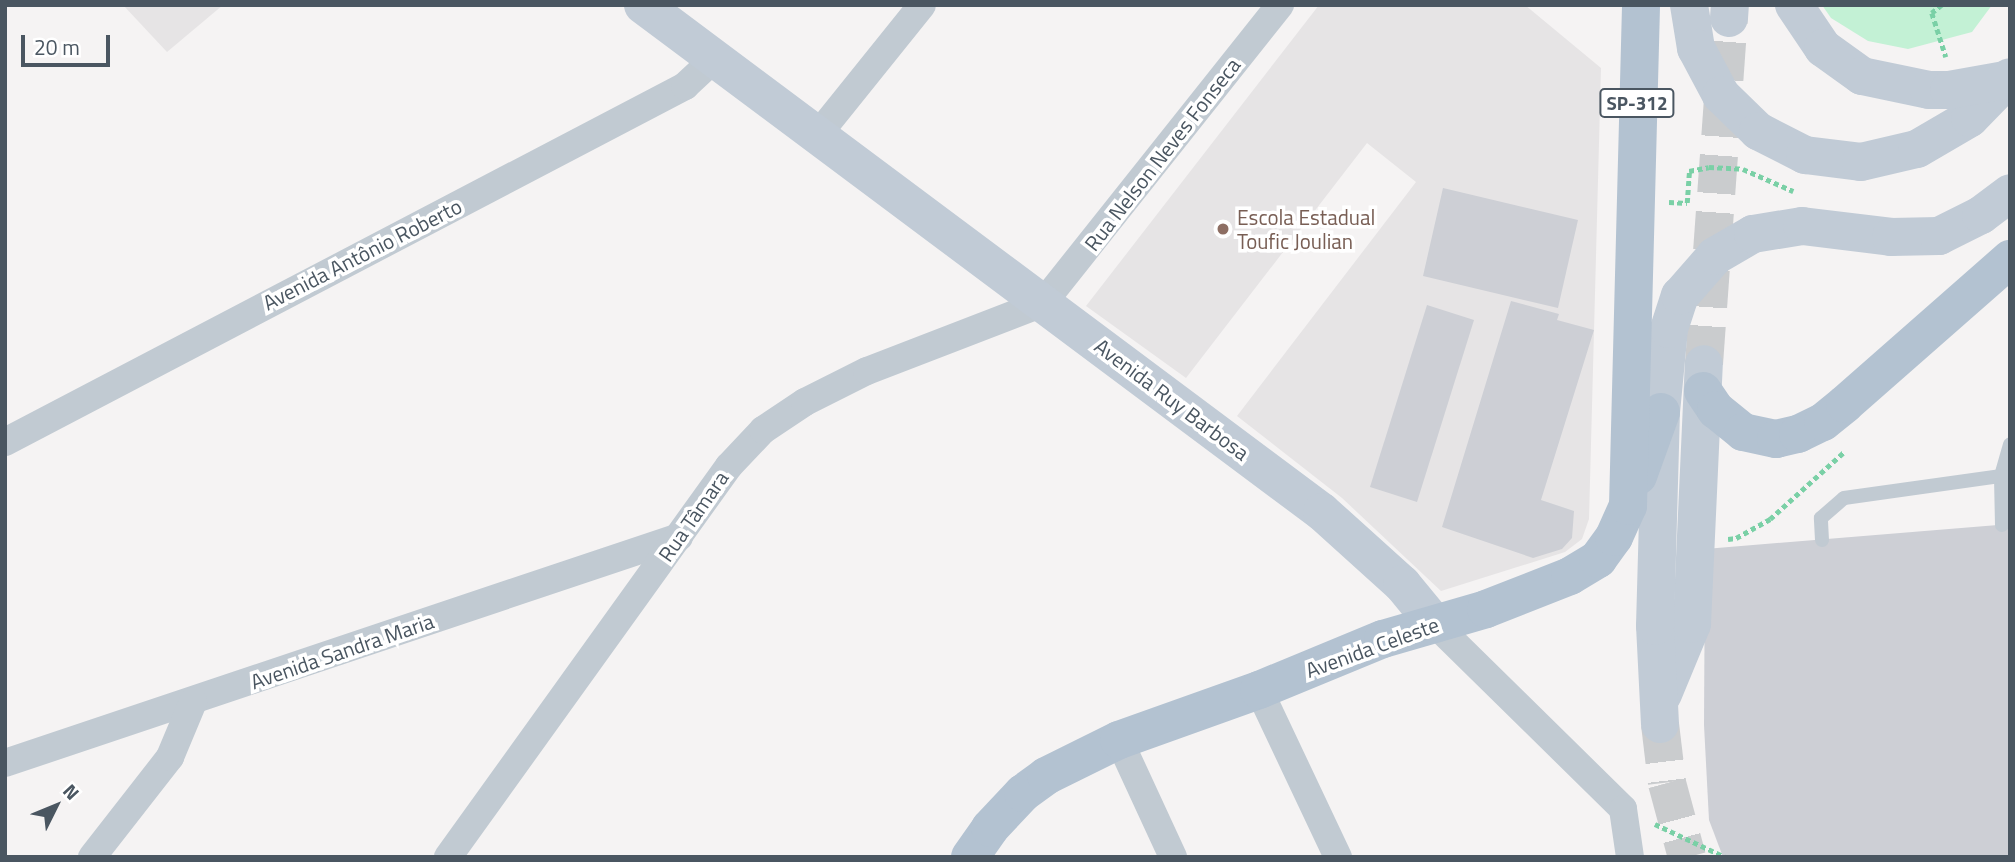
<!DOCTYPE html>
<meta charset="utf-8">
<style>
body{margin:0}
#map{position:relative;width:2015px;height:862px;overflow:hidden;background:#f5f3f3;font-family:"Titillium Web",sans-serif}
div>[style]{position:absolute}
[style*='--x']{left:calc(var(--x)*1px);top:calc(var(--y)*1px);width:calc(var(--w)*1px);rotate:calc(var(--a)*1deg)}
.education>*{inset:0;background:#e6e4e5}
.green>*{inset:0;background:#c3f1d5}
.building>*{inset:0;background:#cdcfd5}
.secondary-tunnel>*{height:38px;margin-top:-19px;transform-origin:0;background:repeating-linear-gradient(90deg,#caccce 0 38px,transparent 0 57px)}
.path>*{height:4.5px;margin-top:-2.25px;transform-origin:0;background:repeating-linear-gradient(90deg,#7ad0a6 0 5px,transparent 0 8.5px)}
.lane>*{height:14px;margin:-7px;padding:0 7px;transform-origin:7px;border-radius:7px;background:#c1cad2}
.street>*{height:28px;margin:-14px;padding:0 14px;transform-origin:14px;border-radius:14px;background:#c1cad2}
.secondary>*{height:38px;margin:-19px;padding:0 19px;transform-origin:19px;border-radius:19px;background:#c1cbd6}
.primary>*{height:38px;margin:-19px;padding:0 19px;transform-origin:19px;border-radius:19px;background:#b3c2d1}
.dots>*{width:19px;height:19px;translate:-50% -50%;box-sizing:border-box;border:4px solid #fff;border-radius:50%}
span{translate:-50% -50%;white-space:nowrap;text-align:center;line-height:1.15;-webkit-text-stroke:7px #fff;paint-order:stroke}
.shield-label span{padding:2px 5px;background:#fff;border:2px solid;border-radius:5px;-webkit-text-stroke-width:0}
.shield-label{font-size:19px;color:#4a5661;font-weight:700}
.street-label{font-size:21px;color:#4a5661}
.education-label{font-size:21px;color:#785e54}
.left{translate:0 -50%;text-align:left}
.frame{position:absolute;inset:0;border:7px solid #4a5661;pointer-events:none}
.north{position:absolute;left:21px;top:771px;width:70px;height:70px;-webkit-text-stroke:5px #fff;paint-order:stroke;rotate:47deg;font-size:19px;font-weight:700;line-height:28px;text-align:center;color:#4a5661}
.north::after{content:'';display:block;margin:auto;width:24px;height:32px;background:#4a5661;clip-path:polygon(50% 0,100% 100%,50% 72%,0 100%)}
.scale{position:absolute;left:21px;top:35px;width:89px;height:32px;box-sizing:border-box;border:4px solid #4a5661;border-top:0;padding-left:9px;font-size:21px;line-height:24px;white-space:nowrap;color:#4a5661;-webkit-text-stroke:5px #fff;paint-order:stroke}
</style>
<div id="map">
<div class="education">
<i style="clip-path:polygon(123px 5px,223px 5px,167px 52px)"></i>
<i style="clip-path:polygon(1319px 5px,1525px 5px,1601px 68px,1589px 519px,1582px 539px,1565px 552px,1441px 591px,1342px 498px,1237px 416px,1416px 182px,1367px 143px,1186px 378px,1086px 306px)"></i>
</div>
<div class="green">
<i style="clip-path:polygon(1822px 5px,1992px 5px,1972px 32px,1908px 49px,1868px 41px,1831px 18px)"></i>
</div>
<div class="building">
<i style="clip-path:polygon(1443px 188px,1578px 220px,1558px 308px,1423px 276px)"></i>
<i style="clip-path:polygon(1511px 301px,1559px 314px,1557px 320px,1594px 330px,1541px 500px,1574px 511px,1572px 538px,1562px 549px,1533px 558px,1442px 527px)"></i>
<i style="clip-path:polygon(1427px 305px,1474px 320px,1417px 502px,1370px 487px)"></i>
<i style="clip-path:polygon(2010px 524px,2010px 857px,1723px 857px,1709px 820px,1704px 725px,1705px 549px)"></i>
</div>
<div class="secondary-tunnel">
<i style="--x:1704;--y:364;--w:347;--a:-85.9"></i>
<i style="--x:1660;--y:724;--w:59;--a:83.2"></i>
<i style="--x:1667;--y:783;--w:77;--a:74.9"></i>
</div>
<div class="path">
<i style="--x:1942;--y:5;--w:13;--a:141"></i>
<i style="--x:1932;--y:13;--w:46;--a:72.3"></i>
<i style="--x:1669;--y:202;--w:18;--a:3"></i>
<i style="--x:1687;--y:203;--w:32;--a:-86"></i>
<i style="--x:1689;--y:171;--w:20;--a:-11"></i>
<i style="--x:1709;--y:167;--w:34;--a:3"></i>
<i style="--x:1743;--y:169;--w:55;--a:23.7"></i>
<i style="--x:1728;--y:539;--w:8;--a:-7"></i>
<i style="--x:1736;--y:538;--w:39;--a:-29"></i>
<i style="--x:1770;--y:519;--w:101;--a:-42.2"></i>
<i style="--x:1655;--y:824;--w:77;--a:25.2"></i>
</div>
<div class="lane">
<i style="--x:2002;--y:525;--w:49;--a:-91.2"></i>
<i style="--x:2001;--y:476;--w:33;--a:-74"></i>
<i style="--x:1822;--y:540;--w:22;--a:-93"></i>
<i style="--x:1821;--y:518;--w:30;--a:-41"></i>
<i style="--x:1844;--y:498;--w:159;--a:-8"></i>
</div>
<div class="street">
<i style="--x:816;--y:137;--w:169;--a:-51.2"></i>
<i style="--x:5;--y:442;--w:768;--a:-27.63"></i>
<i style="--x:685;--y:86;--w:40;--a:-43"></i>
<i style="--x:1434;--y:623;--w:265;--a:44.5"></i>
<i style="--x:1623;--y:809;--w:49;--a:81.7"></i>
<i style="--x:1259;--y:690;--w:185;--a:64.7"></i>
<i style="--x:1119;--y:740;--w:129;--a:65.2"></i>
<i style="--x:5;--y:763;--w:711;--a:-18.54"></i>
<i style="--x:92;--y:857;--w:127;--a:-52"></i>
<i style="--x:170;--y:757;--w:60;--a:-67.3"></i>
<i style="--x:448;--y:857;--w:481;--a:-54.3"></i>
<i style="--x:729;--y:466;--w:50;--a:-46.6"></i>
<i style="--x:763;--y:430;--w:50;--a:-33.7"></i>
<i style="--x:805;--y:402;--w:69;--a:-26.6"></i>
<i style="--x:867;--y:371;--w:189;--a:-21.1"></i>
<i style="--x:1043;--y:303;--w:381;--a:-51.5"></i>
</div>
<div class="secondary">
<i style="--x:643;--y:5;--w:847;--a:36.75"></i>
<i style="--x:1322;--y:512;--w:108;--a:42"></i>
<i style="--x:1402;--y:584;--w:50;--a:50.6"></i>
<i style="--x:1689;--y:5;--w:44;--a:80.8"></i>
<i style="--x:1696;--y:48;--w:53;--a:62"></i>
<i style="--x:1721;--y:95;--w:52;--a:44.2"></i>
<i style="--x:1758;--y:131;--w:53;--a:27.1"></i>
<i style="--x:1805;--y:155;--w:56;--a:7.1"></i>
<i style="--x:1861;--y:162;--w:57;--a:-13.1"></i>
<i style="--x:1917;--y:149;--w:61;--a:-30.3"></i>
<i style="--x:1970;--y:118;--w:57;--a:-45.7"></i>
<i style="--x:1794;--y:5;--w:52;--a:56"></i>
<i style="--x:1823;--y:48;--w:48;--a:35.7"></i>
<i style="--x:1862;--y:76;--w:68;--a:11.8"></i>
<i style="--x:1929;--y:90;--w:20;--a:0"></i>
<i style="--x:1949;--y:90;--w:57;--a:-10.1"></i>
<i style="--x:1729;--y:18;--w:13;--a:-86"></i>
<i style="--x:1663;--y:694;--w:76;--a:-67.5"></i>
<i style="--x:1692;--y:624;--w:260;--a:-87.4"></i>
<i style="--x:1660;--y:724;--w:98;--a:-92.9"></i>
<i style="--x:1655;--y:626;--w:214;--a:-88.4"></i>
<i style="--x:1661;--y:412;--w:83;--a:-84.5"></i>
<i style="--x:1669;--y:329;--w:35;--a:-72"></i>
<i style="--x:1680;--y:296;--w:53;--a:-48.8"></i>
<i style="--x:1715;--y:256;--w:44;--a:-30.1"></i>
<i style="--x:1753;--y:234;--w:50;--a:-9.3"></i>
<i style="--x:1802;--y:226;--w:90;--a:7"></i>
<i style="--x:1891;--y:237;--w:48;--a:-1.2"></i>
<i style="--x:1939;--y:236;--w:47;--a:-26.6"></i>
<i style="--x:1981;--y:215;--w:36;--a:-37"></i>
</div>
<div class="primary">
<i style="--x:1703;--y:391;--w:23;--a:56"></i>
<i style="--x:1716;--y:410;--w:35;--a:39"></i>
<i style="--x:1743;--y:432;--w:34;--a:12"></i>
<i style="--x:1776;--y:439;--w:23;--a:-13"></i>
<i style="--x:1798;--y:434;--w:28;--a:-26"></i>
<i style="--x:1823;--y:422;--w:28;--a:-39"></i>
<i style="--x:1845;--y:404;--w:220;--a:-41.3"></i>
<i style="--x:1638;--y:476;--w:68;--a:-70.2"></i>
<i style="--x:970;--y:857;--w:35;--a:-55"></i>
<i style="--x:990;--y:828;--w:48;--a:-46.7"></i>
<i style="--x:1023;--y:793;--w:29;--a:-36"></i>
<i style="--x:1046;--y:776;--w:81;--a:-26.3"></i>
<i style="--x:1119;--y:740;--w:149;--a:-19.7"></i>
<i style="--x:1259;--y:690;--w:134;--a:-22.4"></i>
<i style="--x:1383;--y:639;--w:107;--a:-16.2"></i>
<i style="--x:1486;--y:609;--w:90;--a:-21.4"></i>
<i style="--x:1570;--y:576;--w:33;--a:-31"></i>
<i style="--x:1598;--y:559;--w:27;--a:-54"></i>
<i style="--x:1614;--y:537;--w:34;--a:-66"></i>
<i style="--x:1628;--y:506;--w:501;--a:-88.51"></i>
</div>
<div class="dots">
<i style="left:1223px;top:229px;background:#8d6e63"></i>
</div>
<div class="shield-label">
<span style="left:1637px;top:103px">SP-312</span>
</div>
<div class="street-label">
<span style="left:1162px;top:154px;rotate:-52deg">Rua Nelson Neves Fonseca</span>
<span style="left:362px;top:254px;rotate:-27deg">Avenida Antônio Roberto</span>
<span style="left:1172px;top:399px;rotate:37deg">Avenida Ruy Barbosa</span>
<span style="left:693px;top:516px;rotate:-55deg">Rua Tâmara</span>
<span style="left:1372px;top:647px;rotate:-20deg">Avenida Celeste</span>
<span style="left:342px;top:651px;rotate:-19deg">Avenida Sandra Maria</span>
</div>
<div class="education-label">
<span class="left" style="left:1237px;top:229px">Escola Estadual<br>Toufic Joulian</span>
</div>
<div class="frame"></div>
<div class="north">N</div>
<div class="scale">20 m</div>
</div>
